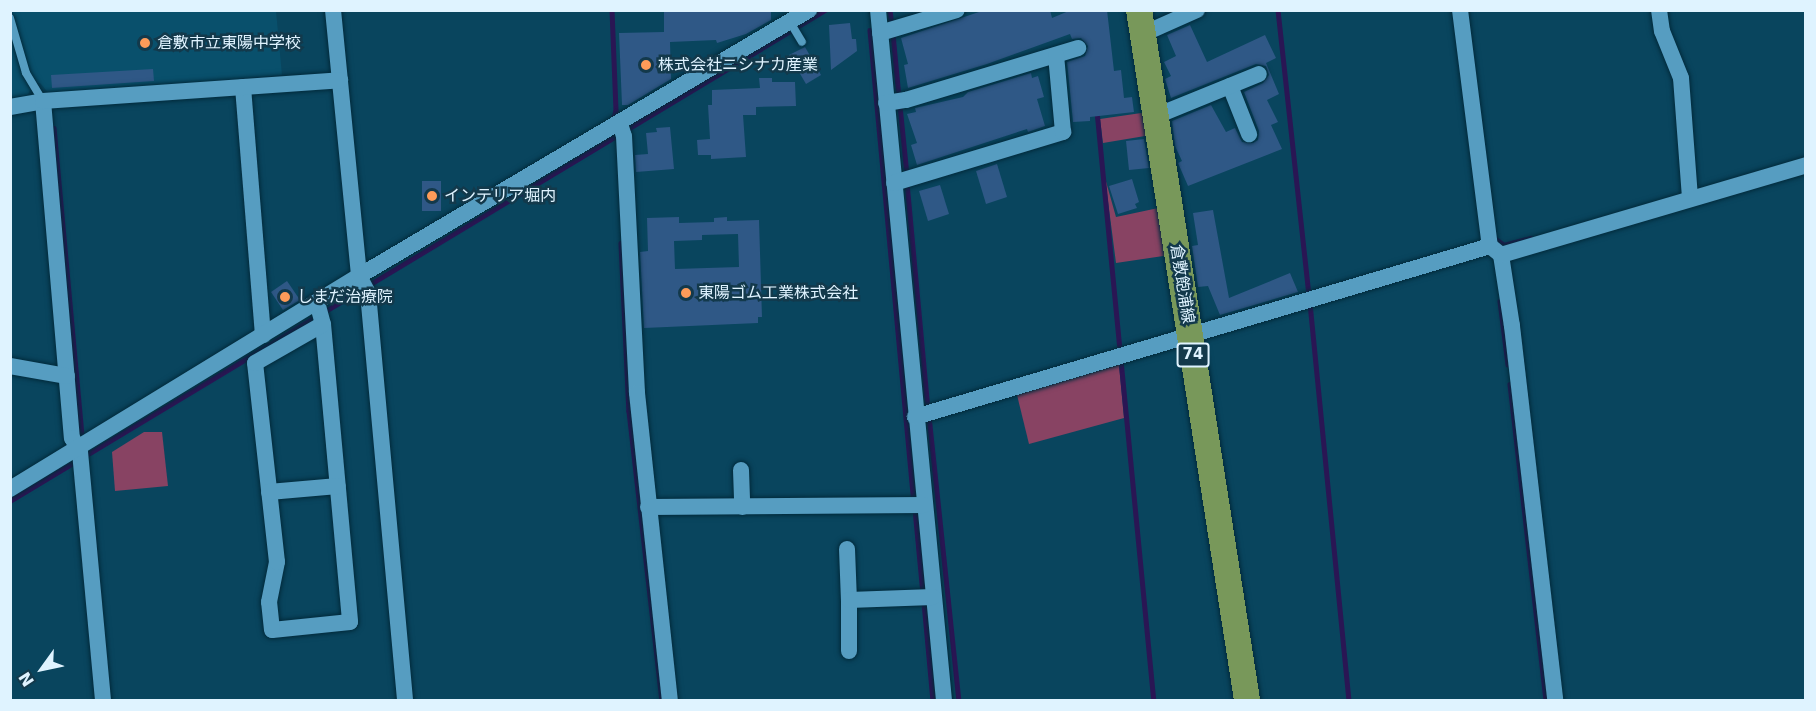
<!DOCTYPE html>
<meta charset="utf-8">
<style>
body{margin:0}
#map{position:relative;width:1816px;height:711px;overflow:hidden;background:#09455e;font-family:"DejaVu Sans","Noto Sans JP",sans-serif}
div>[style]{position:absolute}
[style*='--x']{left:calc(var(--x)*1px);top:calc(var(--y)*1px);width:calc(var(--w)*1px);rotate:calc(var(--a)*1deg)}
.built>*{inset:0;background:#09506c}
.green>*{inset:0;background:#884363}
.stream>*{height:4.5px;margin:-2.25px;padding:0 2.25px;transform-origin:2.25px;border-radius:2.25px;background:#2a1654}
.building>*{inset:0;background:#2f5886}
.roads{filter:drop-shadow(0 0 2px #022a3b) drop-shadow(0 0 2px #022a3b)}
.service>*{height:8px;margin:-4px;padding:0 4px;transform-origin:4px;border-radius:4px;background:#569dc1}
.minor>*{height:16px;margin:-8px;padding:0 8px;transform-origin:8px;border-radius:8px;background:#569dc1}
.primary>*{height:26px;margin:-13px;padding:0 13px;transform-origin:13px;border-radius:13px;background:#78985a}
.dots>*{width:16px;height:16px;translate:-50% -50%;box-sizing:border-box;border:3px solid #13394b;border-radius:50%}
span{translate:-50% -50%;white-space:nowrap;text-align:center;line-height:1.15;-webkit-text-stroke:5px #13394b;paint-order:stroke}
.shield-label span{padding:2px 4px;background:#13394b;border:2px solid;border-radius:4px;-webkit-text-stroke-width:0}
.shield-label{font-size:15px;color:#dff3ff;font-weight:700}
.poi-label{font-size:16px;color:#dff3ff}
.left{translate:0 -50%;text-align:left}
.street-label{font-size:16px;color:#dff3ff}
.frame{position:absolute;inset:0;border:12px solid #dff3ff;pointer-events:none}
.north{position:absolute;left:12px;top:639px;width:60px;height:60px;-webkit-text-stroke:4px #13394b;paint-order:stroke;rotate:237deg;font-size:16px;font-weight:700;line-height:24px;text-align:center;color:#dff3ff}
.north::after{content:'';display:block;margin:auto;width:21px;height:27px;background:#dff3ff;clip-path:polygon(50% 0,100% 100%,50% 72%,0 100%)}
</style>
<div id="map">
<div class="built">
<i style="clip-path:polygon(11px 11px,276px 11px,282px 75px,51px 96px,40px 83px,33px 84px,24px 102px,11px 105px)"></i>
</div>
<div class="green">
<i style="clip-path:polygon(1148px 112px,1151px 135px,1103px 143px,1100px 119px)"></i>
<i style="clip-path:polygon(1105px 178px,1116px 217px,1163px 207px,1170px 255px,1116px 263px)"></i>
<i style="clip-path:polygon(1119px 365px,1124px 418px,1029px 444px,1017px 395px)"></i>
<i style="clip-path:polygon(144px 432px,162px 432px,168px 486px,115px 491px,112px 452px)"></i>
</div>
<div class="stream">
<i style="--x:612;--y:10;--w:101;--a:87.7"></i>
<i style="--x:616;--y:111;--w:9;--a:108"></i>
<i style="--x:890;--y:10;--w:16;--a:83"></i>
<i style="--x:1278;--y:10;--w:287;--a:83.8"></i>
<i style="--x:870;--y:30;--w:473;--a:84.7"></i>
<i style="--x:893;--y:34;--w:63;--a:84.6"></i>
<i style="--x:900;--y:106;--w:69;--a:84.2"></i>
<i style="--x:1097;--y:111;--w:240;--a:84.5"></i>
<i style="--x:54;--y:128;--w:306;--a:84.8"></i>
<i style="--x:907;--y:183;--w:226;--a:84.7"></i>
<i style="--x:1496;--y:239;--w:10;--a:37"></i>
<i style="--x:1504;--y:245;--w:27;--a:-15"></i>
<i style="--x:621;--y:243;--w:168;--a:87.3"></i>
<i style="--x:629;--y:411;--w:291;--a:83.5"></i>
<i style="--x:1500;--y:301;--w:64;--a:82.8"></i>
<i style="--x:1310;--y:303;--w:399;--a:84.4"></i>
<i style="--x:324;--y:312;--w:585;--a:-31.08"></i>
<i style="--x:1121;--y:360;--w:342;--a:84.5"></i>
<i style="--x:1510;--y:384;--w:318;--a:83.5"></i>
<i style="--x:929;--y:416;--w:286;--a:84"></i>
<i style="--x:85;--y:456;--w:271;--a:-31.1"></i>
<i style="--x:10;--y:501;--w:79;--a:-31.1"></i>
<i style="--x:915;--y:509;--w:84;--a:84.6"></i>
<i style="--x:924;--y:602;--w:98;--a:84.8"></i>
</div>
<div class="building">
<i style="clip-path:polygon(664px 10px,771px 10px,771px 20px,746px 34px,717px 43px,716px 40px,670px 42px,671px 79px,628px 105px,622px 105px,619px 33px,664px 32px)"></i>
<i style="clip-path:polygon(985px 10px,1050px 10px,1052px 18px,1071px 10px,1107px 10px,1114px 71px,1121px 70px,1124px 98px,1132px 97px,1134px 112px,1090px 117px,1090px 121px,1073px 122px,1067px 62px,1085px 56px,1088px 46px,1081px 38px,1072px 39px,1070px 34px,987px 64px,908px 88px,904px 65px,908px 64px,901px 38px)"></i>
<i style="clip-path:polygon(850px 23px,852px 39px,856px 39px,857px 51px,831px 70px,829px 25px)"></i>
<i style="clip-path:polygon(1190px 25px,1207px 62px,1265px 35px,1276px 58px,1266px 63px,1279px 94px,1267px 100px,1278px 122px,1271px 125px,1282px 149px,1188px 186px,1178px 163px,1182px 161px,1175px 146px,1172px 121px,1211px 105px,1226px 132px,1235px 128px,1242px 142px,1253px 143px,1258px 140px,1259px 131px,1244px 92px,1263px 83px,1269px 75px,1266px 66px,1256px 64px,1171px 98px,1165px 79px,1171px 76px,1164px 62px,1176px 56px,1167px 35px)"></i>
<i style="clip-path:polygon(805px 47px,821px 75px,806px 84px,789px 55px)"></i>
<i style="clip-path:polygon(153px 69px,154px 81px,52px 88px,51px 75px)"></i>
<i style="clip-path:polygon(1031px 73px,1032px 78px,1038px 76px,1044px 97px,1037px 99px,1045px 126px,1028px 132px,1027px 129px,917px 165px,911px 145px,917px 143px,907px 114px,916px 112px,915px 108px,963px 97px,968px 92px)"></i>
<i style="clip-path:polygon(759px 78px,772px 78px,772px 82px,795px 82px,796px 106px,756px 107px,756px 115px,743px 115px,746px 157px,711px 159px,711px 155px,698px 155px,697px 140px,710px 139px,708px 105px,712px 105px,712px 90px,760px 88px)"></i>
<i style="clip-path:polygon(670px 127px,674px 169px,636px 172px,635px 155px,648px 154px,646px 133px,657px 132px,656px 128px)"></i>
<i style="clip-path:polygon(1144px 139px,1149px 168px,1129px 170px,1126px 141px)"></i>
<i style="clip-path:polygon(997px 164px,1007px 197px,986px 204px,976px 171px)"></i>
<i style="clip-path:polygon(1132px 179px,1139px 202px,1135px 204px,1137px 208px,1118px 214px,1109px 186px)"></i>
<i style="clip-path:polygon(422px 181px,441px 181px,441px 211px,422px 211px)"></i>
<i style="clip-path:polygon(940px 185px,949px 214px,928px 221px,919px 191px)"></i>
<i style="clip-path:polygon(1213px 210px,1229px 298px,1290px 273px,1298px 292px,1220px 315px,1208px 286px,1198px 287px,1192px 246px,1198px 245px,1193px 213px)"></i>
<i style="clip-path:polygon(evenodd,679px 217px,679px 223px,714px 222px,714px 218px,727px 217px,727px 221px,759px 220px,762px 317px,758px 317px,758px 323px,644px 328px,640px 252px,648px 251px,647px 218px,679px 217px,738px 234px,739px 267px,675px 269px,674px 241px,702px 240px,702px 235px,738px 234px)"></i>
<i style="clip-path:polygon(287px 281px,300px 300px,283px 310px,271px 292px)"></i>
</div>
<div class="roads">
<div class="service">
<i style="--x:10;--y:18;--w:57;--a:73.8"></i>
<i style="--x:26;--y:73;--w:33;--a:59"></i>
<i style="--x:790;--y:22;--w:23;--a:59"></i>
</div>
<div class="minor">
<i style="--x:333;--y:10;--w:267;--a:84.4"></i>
<i style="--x:359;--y:276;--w:19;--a:62"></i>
<i style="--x:368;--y:293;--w:409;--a:84.8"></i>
<i style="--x:878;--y:10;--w:693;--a:84.54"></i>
<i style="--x:1460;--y:10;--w:238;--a:82.8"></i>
<i style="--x:1490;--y:246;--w:14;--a:39"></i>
<i style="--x:1501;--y:255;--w:72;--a:81.2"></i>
<i style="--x:1512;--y:326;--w:376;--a:83.4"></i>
<i style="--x:1659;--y:10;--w:21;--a:82"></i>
<i style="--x:1662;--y:31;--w:51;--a:68"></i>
<i style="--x:1681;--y:78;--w:121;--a:85.7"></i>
<i style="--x:880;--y:33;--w:80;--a:-16.6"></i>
<i style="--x:1143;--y:34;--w:59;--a:-24"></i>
<i style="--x:1230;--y:86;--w:52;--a:68.4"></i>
<i style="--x:243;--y:87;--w:249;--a:85.4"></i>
<i style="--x:43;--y:101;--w:338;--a:85.1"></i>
<i style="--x:72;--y:438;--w:16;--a:60"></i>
<i style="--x:80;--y:452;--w:249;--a:84.7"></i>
<i style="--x:886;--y:103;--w:20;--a:-9"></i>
<i style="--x:906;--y:100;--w:180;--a:-16.8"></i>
<i style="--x:10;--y:107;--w:34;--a:-10"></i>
<i style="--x:43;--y:101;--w:298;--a:-4"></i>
<i style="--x:1156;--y:116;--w:111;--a:-22.2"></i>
<i style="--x:620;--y:124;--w:13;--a:72"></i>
<i style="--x:624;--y:136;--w:257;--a:87.1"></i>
<i style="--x:637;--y:393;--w:309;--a:83.9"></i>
<i style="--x:894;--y:183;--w:177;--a:-16.8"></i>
<i style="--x:1063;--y:132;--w:77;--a:-95.2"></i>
<i style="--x:1501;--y:255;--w:318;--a:-16.4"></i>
<i style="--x:317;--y:302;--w:23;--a:75"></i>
<i style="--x:323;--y:324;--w:299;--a:84.8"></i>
<i style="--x:350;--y:622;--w:78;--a:174.1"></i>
<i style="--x:272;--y:630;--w:28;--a:-96"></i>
<i style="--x:269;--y:602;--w:41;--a:-78.7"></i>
<i style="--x:277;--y:562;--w:200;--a:-96.3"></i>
<i style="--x:255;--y:363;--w:78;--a:-29.8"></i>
<i style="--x:10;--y:366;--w:58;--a:10"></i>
<i style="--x:915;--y:417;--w:600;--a:-16.56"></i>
<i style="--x:741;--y:470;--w:37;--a:88"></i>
<i style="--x:10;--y:489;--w:409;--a:-31.4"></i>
<i style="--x:359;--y:276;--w:523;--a:-30.59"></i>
<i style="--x:269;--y:492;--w:69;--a:-5"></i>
<i style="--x:648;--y:507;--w:276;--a:-0.4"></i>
<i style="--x:847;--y:549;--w:51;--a:87.8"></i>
<i style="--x:849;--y:651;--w:51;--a:-90"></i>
<i style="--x:849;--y:600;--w:84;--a:-2"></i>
</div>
<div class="primary">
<i style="--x:1139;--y:10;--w:698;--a:81.1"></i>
</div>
</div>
<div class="dots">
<i style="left:145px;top:43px;background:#fe9b59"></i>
<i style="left:646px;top:65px;background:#fe9b59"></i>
<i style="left:432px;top:196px;background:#fe9b59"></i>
<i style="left:686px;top:293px;background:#fe9b59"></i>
<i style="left:285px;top:297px;background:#fe9b59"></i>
</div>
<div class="shield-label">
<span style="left:1193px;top:355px">74</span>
</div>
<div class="poi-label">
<span class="left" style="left:157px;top:43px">倉敷市立東陽中学校</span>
<span class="left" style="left:658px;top:65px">株式会社ニシナカ産業</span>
<span class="left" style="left:444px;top:196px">インテリア堀内</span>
<span class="left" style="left:698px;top:293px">東陽ゴム工業株式会社</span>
<span class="left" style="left:297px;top:297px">しまだ治療院</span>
</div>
<div class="street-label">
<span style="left:1182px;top:284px;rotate:81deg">倉敷飽浦線</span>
</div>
<div class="frame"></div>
<div class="north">N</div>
</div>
